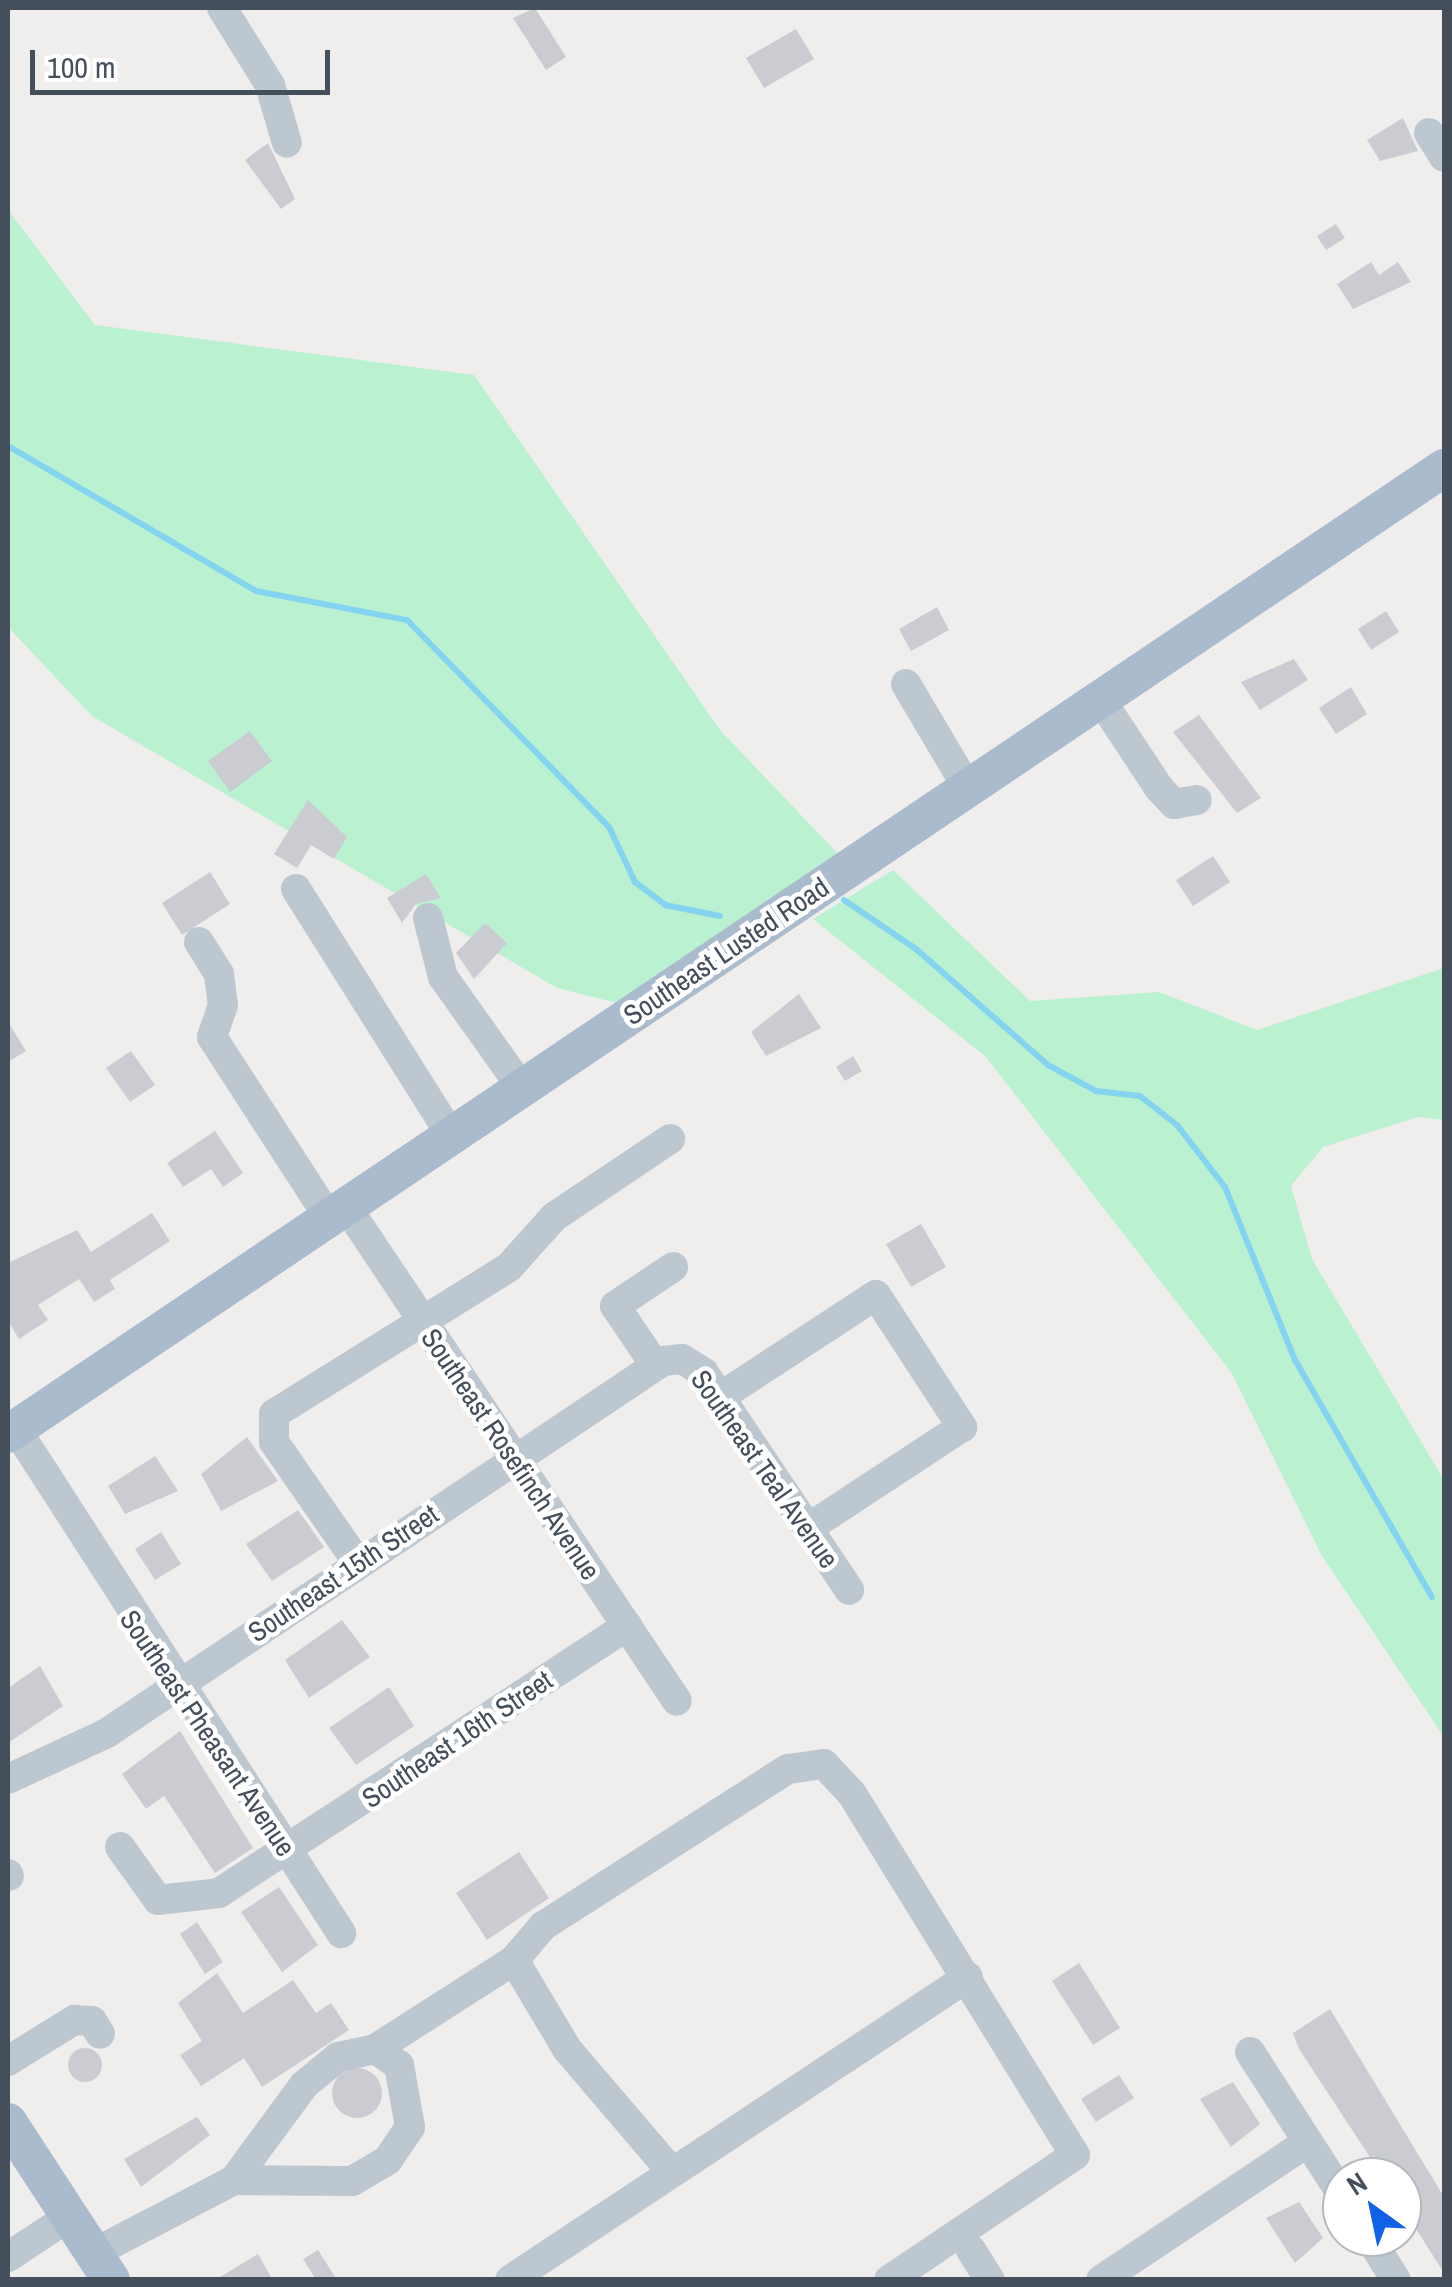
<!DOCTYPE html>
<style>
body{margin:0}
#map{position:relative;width:1452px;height:2287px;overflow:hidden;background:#f0eded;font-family:"Archivo Narrow",sans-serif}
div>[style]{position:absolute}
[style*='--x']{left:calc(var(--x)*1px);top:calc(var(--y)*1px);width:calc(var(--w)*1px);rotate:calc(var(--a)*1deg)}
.green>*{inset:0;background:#b9f1d1}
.stream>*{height:6px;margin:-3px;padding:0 3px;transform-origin:3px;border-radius:3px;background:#84d3f0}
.building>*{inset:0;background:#caccd2}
.round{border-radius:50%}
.minor>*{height:30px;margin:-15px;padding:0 15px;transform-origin:15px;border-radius:15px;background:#bdc7d0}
.major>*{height:38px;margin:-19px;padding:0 19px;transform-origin:19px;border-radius:19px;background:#abbbce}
span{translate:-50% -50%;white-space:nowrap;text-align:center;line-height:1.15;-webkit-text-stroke:9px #fff;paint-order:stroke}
.street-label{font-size:28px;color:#454f5c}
.frame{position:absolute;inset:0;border:10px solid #454f5c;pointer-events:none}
.north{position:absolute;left:1322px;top:2157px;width:100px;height:100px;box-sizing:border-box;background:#fff;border:2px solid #b5b9be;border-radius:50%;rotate:327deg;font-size:28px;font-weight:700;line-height:40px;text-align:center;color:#454f5c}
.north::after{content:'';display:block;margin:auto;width:35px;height:45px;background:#1162e7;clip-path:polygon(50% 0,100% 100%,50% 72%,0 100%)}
.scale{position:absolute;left:30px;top:50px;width:300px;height:45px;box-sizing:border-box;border:5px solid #454f5c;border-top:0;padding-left:12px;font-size:30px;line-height:35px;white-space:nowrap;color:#454f5c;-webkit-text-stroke:8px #fff;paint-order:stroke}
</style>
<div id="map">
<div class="green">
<i style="clip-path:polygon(8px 210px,95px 325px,474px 375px,720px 730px,840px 856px,617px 1003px,557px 988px,92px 716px,8px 627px)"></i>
<i style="clip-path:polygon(893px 870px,1030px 1001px,1159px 992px,1257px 1030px,1444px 968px,1444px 1120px,1418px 1117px,1323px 1147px,1291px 1186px,1312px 1259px,1444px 1480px,1444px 1737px,1322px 1556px,1231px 1372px,986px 1057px,813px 919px)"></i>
</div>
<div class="stream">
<i style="--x:8;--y:446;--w:287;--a:30.3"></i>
<i style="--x:256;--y:591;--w:154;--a:10.9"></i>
<i style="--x:407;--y:620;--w:289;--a:45.7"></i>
<i style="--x:609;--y:827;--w:61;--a:64.7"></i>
<i style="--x:635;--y:882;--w:38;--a:37"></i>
<i style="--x:665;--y:905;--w:56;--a:11.3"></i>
<i style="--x:844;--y:900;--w:87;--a:34.2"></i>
<i style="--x:916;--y:949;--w:176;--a:41.3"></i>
<i style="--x:1048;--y:1065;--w:55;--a:28.4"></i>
<i style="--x:1096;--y:1091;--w:44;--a:6.5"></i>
<i style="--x:1140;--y:1096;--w:47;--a:38.1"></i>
<i style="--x:1177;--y:1125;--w:78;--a:52.3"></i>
<i style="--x:1225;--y:1187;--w:187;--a:68"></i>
<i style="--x:1295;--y:1360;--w:274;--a:60"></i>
</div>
<div class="building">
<i style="clip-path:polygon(535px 8px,566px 57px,546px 70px,513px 18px)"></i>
<i style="clip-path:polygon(796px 29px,814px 59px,764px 88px,746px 58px)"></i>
<i style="clip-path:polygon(1403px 118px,1418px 151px,1380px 161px,1367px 140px)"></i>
<i style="clip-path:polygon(268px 143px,295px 199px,281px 209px,245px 160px)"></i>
<i style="clip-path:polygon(1336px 224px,1345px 238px,1326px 250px,1317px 236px)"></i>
<i style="clip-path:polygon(1371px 262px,1379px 275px,1398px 262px,1411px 282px,1353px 309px,1337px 284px)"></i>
<i style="clip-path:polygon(937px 607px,949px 630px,911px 651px,899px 629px)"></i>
<i style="clip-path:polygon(1386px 611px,1399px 632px,1371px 650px,1358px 629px)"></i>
<i style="clip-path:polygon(1294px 659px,1308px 680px,1260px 710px,1241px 682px)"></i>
<i style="clip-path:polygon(1351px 687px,1367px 714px,1336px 734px,1319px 708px)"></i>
<i style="clip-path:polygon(1199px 715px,1261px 798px,1237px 813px,1173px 732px)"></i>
<i style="clip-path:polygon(250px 731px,272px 761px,230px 792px,208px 761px)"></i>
<i style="clip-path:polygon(308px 800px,347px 837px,334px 859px,311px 845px,297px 868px,274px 854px)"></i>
<i style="clip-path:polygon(1213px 856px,1230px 882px,1193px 906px,1176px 880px)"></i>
<i style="clip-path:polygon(210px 872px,230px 904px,182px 935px,162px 903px)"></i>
<i style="clip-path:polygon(426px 874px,441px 898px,416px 904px,402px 923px,387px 898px)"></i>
<i style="clip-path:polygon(485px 923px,507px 943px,474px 979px,456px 953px)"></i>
<i style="clip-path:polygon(799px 994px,821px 1028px,766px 1056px,751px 1032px)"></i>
<i style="clip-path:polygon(8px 1022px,26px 1051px,8px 1062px)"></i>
<i style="clip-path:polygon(131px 1051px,155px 1085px,130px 1102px,106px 1068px)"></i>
<i style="clip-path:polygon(853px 1056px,862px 1071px,845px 1081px,836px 1067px)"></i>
<i style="clip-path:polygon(215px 1131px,243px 1173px,223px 1187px,211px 1169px,183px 1187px,167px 1163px)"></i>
<i style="clip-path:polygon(152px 1213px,170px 1241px,110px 1280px,115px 1289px,94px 1302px,79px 1279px,38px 1305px,48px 1320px,19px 1339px,8px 1321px,8px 1263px,77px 1230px,91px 1252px)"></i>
<i style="clip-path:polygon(921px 1224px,946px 1267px,911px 1287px,886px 1244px)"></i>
<i style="clip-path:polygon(247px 1437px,278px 1481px,221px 1511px,201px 1474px)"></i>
<i style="clip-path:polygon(155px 1456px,178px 1491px,125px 1514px,108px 1486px)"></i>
<i style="clip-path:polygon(298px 1510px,324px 1547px,272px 1581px,246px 1544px)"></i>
<i style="clip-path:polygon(161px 1532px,181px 1564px,155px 1580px,135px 1549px)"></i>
<i style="clip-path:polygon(342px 1620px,370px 1657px,309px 1698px,285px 1660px)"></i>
<i style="clip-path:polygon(40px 1666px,63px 1706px,8px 1743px,8px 1688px)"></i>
<i style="clip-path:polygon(389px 1687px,414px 1726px,356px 1765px,329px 1728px)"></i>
<i style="clip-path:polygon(180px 1731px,253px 1848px,215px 1873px,164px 1796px,146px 1809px,122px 1774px)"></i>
<i style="clip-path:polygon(519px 1852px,549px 1898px,487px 1940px,456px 1893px)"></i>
<i style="clip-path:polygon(279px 1887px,318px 1945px,282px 1972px,241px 1912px)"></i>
<i style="clip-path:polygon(197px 1922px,223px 1962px,205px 1974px,180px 1934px)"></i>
<i style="clip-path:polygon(1079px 1963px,1120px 2028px,1093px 2045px,1052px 1981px)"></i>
<i style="clip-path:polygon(217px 1973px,243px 2013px,293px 1980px,316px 2013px,331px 2003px,349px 2030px,262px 2087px,244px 2058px,201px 2086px,180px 2055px,202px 2041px,178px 2003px)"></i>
<i style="clip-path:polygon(1330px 2009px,1444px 2197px,1444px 2273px,1402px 2207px,1402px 2177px,1383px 2177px,1299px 2049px,1293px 2033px)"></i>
<i class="round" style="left:68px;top:2048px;width:34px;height:34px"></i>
<i class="round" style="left:332px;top:2068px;width:50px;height:50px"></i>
<i style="clip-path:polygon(1119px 2075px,1134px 2098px,1096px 2122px,1081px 2099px)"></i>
<i style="clip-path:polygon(1233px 2082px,1260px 2124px,1231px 2147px,1200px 2099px)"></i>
<i style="clip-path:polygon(197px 2117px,210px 2135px,141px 2187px,124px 2159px)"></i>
<i style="clip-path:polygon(1299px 2202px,1323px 2238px,1295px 2263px,1266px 2218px)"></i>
<i style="clip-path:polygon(318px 2250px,337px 2280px,316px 2280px,303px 2259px)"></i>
<i style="clip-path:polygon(258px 2254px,273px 2280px,215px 2280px)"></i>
</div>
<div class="minor">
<i style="--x:222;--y:8;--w:91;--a:58.1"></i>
<i style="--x:270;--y:85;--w:60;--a:73.7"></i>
<i style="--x:1429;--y:133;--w:28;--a:58"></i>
<i style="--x:906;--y:684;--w:122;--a:59.4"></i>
<i style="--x:1101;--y:700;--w:105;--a:56.6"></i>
<i style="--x:1159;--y:788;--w:22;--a:47"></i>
<i style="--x:1174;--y:804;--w:23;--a:-10"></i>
<i style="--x:296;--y:889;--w:291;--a:57.8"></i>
<i style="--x:428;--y:918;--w:61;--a:75.7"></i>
<i style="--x:443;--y:977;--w:136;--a:54.6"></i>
<i style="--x:199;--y:942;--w:38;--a:58"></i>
<i style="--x:219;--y:974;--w:31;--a:83"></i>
<i style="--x:223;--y:1005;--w:34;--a:109"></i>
<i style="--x:212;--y:1037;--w:216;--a:57.1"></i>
<i style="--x:346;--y:1206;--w:595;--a:56.23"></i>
<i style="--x:655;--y:1365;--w:71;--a:-124.1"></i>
<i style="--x:615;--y:1306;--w:70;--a:-33.9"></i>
<i style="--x:720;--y:1397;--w:186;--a:-33.2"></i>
<i style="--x:876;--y:1295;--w:158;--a:56.9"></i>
<i style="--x:962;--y:1427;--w:184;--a:146.7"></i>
<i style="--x:16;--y:1429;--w:600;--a:57.18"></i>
<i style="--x:358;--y:1563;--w:147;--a:-124.8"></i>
<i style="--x:274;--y:1442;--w:28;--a:-90"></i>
<i style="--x:274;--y:1414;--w:277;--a:-32"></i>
<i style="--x:509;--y:1267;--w:67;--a:-48"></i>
<i style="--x:554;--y:1217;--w:140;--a:-33.9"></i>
<i style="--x:8;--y:1779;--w:109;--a:-24.9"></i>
<i style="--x:107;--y:1733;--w:669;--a:-33.79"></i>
<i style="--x:663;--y:1361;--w:19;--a:-6"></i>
<i style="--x:682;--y:1359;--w:26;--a:32"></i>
<i style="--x:704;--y:1373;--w:261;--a:56.2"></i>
<i style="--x:120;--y:1847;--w:65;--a:54.4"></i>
<i style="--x:158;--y:1900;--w:61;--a:-6.5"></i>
<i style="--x:219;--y:1893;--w:488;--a:-33.2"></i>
<i style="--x:8;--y:1874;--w:2;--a:63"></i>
<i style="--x:514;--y:1960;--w:104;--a:59.2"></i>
<i style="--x:567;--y:2049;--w:162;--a:49.5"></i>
<i style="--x:375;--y:2049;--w:165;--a:-32.6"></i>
<i style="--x:514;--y:1960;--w:45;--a:-49.5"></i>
<i style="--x:543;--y:1926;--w:291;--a:-32.7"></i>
<i style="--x:788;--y:1769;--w:36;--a:-8"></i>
<i style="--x:824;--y:1764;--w:41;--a:47"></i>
<i style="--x:852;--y:1794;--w:424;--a:58.3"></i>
<i style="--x:1075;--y:2155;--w:224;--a:146.1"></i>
<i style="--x:1250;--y:2052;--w:170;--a:57.2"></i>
<i style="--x:8;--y:2061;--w:78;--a:-31.8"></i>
<i style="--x:74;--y:2020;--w:18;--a:3"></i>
<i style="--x:92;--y:2021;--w:15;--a:58"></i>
<i style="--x:1369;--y:2237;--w:51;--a:57.9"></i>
<i style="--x:971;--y:2250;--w:36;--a:58"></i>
<i style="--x:94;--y:2253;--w:158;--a:-27.5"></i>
<i style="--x:234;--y:2180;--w:118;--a:-53.6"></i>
<i style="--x:304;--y:2085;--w:44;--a:-39.5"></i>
<i style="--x:338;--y:2057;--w:38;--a:-12"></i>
<i style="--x:375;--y:2049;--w:29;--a:34"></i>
<i style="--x:399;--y:2065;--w:63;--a:79.9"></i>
<i style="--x:410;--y:2127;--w:40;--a:124"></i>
<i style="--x:388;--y:2160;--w:42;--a:149.7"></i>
<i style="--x:352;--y:2181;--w:118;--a:-179.5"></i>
<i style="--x:8;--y:2257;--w:74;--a:-33.5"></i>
<i style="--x:510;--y:2280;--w:549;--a:-33.49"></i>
<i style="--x:1101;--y:2280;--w:249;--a:-33.7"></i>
</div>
<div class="major">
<i style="--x:8;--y:1434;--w:1731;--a:-33.93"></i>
<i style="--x:8;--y:2122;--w:189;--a:56.9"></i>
</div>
<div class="street-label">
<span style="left:726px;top:951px;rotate:-34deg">Southeast Lusted Road</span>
<span style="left:511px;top:1454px;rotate:56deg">Southeast Rosefinch Avenue</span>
<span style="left:765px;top:1469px;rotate:55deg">Southeast Teal Avenue</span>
<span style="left:343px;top:1573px;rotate:-34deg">Southeast 15th Street</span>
<span style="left:208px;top:1733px;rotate:56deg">Southeast Pheasant Avenue</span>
<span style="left:457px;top:1739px;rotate:-34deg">Southeast 16th Street</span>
</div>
<div class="frame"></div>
<div class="north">N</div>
<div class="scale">100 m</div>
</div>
